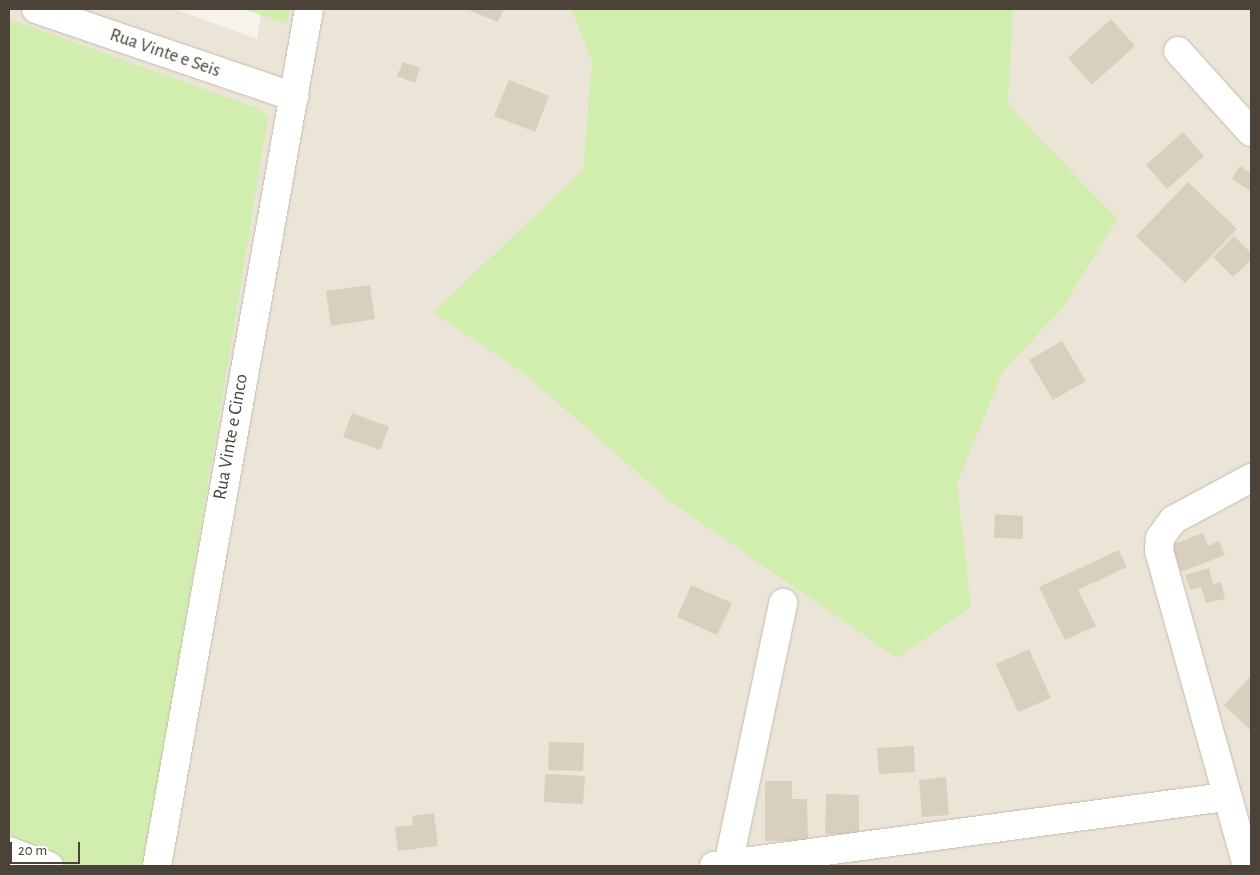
<!DOCTYPE html>
<style>
body{margin:0}
#map{position:relative;width:1260px;height:875px;overflow:hidden;background:#f6f3ea;font-family:"Alegreya Sans",sans-serif}
div>[style]{position:absolute}
[style*='--x']{left:calc(var(--x)*1px);top:calc(var(--y)*1px);width:calc(var(--w)*1px);rotate:calc(var(--a)*1deg)}
.residential>*{inset:0;background:#ebe5d7}
.green>*{inset:0;background:#d1eeaf}
.building>*{inset:0;background:#d9cfbe}
.roads{filter:drop-shadow(0 0 1px #c3bbab) drop-shadow(0 0 1px #c3bbab)}
.minor>*{height:28px;margin:-14px;padding:0 14px;transform-origin:14px;border-radius:14px;background:#fff}
span{translate:-50% -50%;white-space:nowrap;text-align:center;line-height:1.15;-webkit-text-stroke:4px #fff;paint-order:stroke}
.street-label{font-size:19px;color:#4b4337}
.frame{position:absolute;inset:0;border:10px solid #4b4337;pointer-events:none}
.scale{position:absolute;left:10px;top:842px;width:70px;height:22px;box-sizing:border-box;border:2px solid #4b4337;border-top:0;padding-left:6px;font-size:15px;line-height:18px;white-space:nowrap;color:#4b4337;-webkit-text-stroke:4px #fff;paint-order:stroke}
</style>
<div id="map">
<div class="residential">
<i style="clip-path:polygon(9px 9px,175px 9px,257px 39px,262px 9px,1251px 9px,1251px 866px,9px 866px)"></i>
</div>
<div class="green">
<i style="clip-path:polygon(244px 9px,289px 9px,287px 24px)"></i>
<i style="clip-path:polygon(571px 9px,1013px 9px,1008px 105px,1117px 219px,1063px 307px,1003px 371px,957px 483px,971px 607px,897px 658px,671px 502px,526px 375px,433px 312px,583px 170px,592px 60px)"></i>
<i style="clip-path:polygon(9px 19px,262px 110px,268px 118px,145px 866px,72px 866px,9px 844px)"></i>
</div>
<div class="building">
<i style="clip-path:polygon(466px 9px,504px 9px,498px 22px)"></i>
<i style="clip-path:polygon(1111px 19px,1135px 46px,1092px 85px,1068px 58px)"></i>
<i style="clip-path:polygon(403px 62px,420px 68px,415px 83px,397px 76px)"></i>
<i style="clip-path:polygon(509px 80px,549px 96px,535px 132px,494px 116px)"></i>
<i style="clip-path:polygon(1183px 132px,1204px 156px,1167px 189px,1146px 165px)"></i>
<i style="clip-path:polygon(1240px 166px,1251px 173px,1250px 191px,1232px 179px)"></i>
<i style="clip-path:polygon(1188px 182px,1237px 229px,1185px 283px,1136px 236px)"></i>
<i style="clip-path:polygon(1234px 236px,1251px 253px,1251px 260px,1233px 277px,1213px 257px)"></i>
<i style="clip-path:polygon(370px 285px,375px 319px,331px 326px,326px 291px)"></i>
<i style="clip-path:polygon(1062px 341px,1086px 381px,1053px 400px,1029px 360px)"></i>
<i style="clip-path:polygon(352px 413px,389px 427px,380px 450px,343px 437px)"></i>
<i style="clip-path:polygon(995px 514px,1023px 516px,1023px 539px,994px 538px)"></i>
<i style="clip-path:polygon(1203px 533px,1208px 546px,1219px 541px,1225px 555px,1181px 572px,1171px 545px)"></i>
<i style="clip-path:polygon(1119px 550px,1127px 567px,1078px 590px,1096px 626px,1065px 640px,1039px 587px)"></i>
<i style="clip-path:polygon(1209px 568px,1213px 584px,1221px 582px,1225px 599px,1206px 603px,1201px 587px,1190px 590px,1185px 575px)"></i>
<i style="clip-path:polygon(691px 585px,732px 603px,717px 635px,677px 617px)"></i>
<i style="clip-path:polygon(1029px 649px,1051px 698px,1018px 712px,996px 664px)"></i>
<i style="clip-path:polygon(1251px 676px,1251px 731px,1224px 705px)"></i>
<i style="clip-path:polygon(549px 742px,584px 743px,583px 771px,548px 770px)"></i>
<i style="clip-path:polygon(914px 746px,915px 772px,879px 774px,877px 748px)"></i>
<i style="clip-path:polygon(545px 774px,585px 776px,583px 804px,544px 802px)"></i>
<i style="clip-path:polygon(946px 777px,949px 815px,922px 817px,919px 780px)"></i>
<i style="clip-path:polygon(765px 781px,792px 781px,792px 799px,807px 799px,808px 841px,765px 841px)"></i>
<i style="clip-path:polygon(826px 794px,859px 795px,859px 835px,825px 834px)"></i>
<i style="clip-path:polygon(434px 813px,438px 846px,398px 851px,395px 827px,413px 825px,412px 816px)"></i>
</div>
<div class="roads">
<div class="minor">
<i style="--x:36;--y:9;--w:273;--a:18.8"></i>
<i style="--x:1178;--y:51;--w:109;--a:48"></i>
<i style="--x:9;--y:851;--w:43;--a:20.6"></i>
<i style="--x:728;--y:865;--w:268;--a:-78.1"></i>
<i style="--x:157;--y:866;--w:870;--a:-79.94"></i>
<i style="--x:714;--y:866;--w:516;--a:-7.69"></i>
<i style="--x:1247;--y:866;--w:327;--a:-105.6"></i>
<i style="--x:1159;--y:551;--w:13;--a:-86"></i>
<i style="--x:1160;--y:538;--w:22;--a:-54"></i>
<i style="--x:1173;--y:520;--w:89;--a:-28.3"></i>
</div>
</div>
<div class="street-label">
<span style="left:165px;top:53px;rotate:19deg">Rua Vinte e Seis</span>
<span style="left:231px;top:437px;rotate:-80deg">Rua Vinte e Cinco</span>
</div>
<div class="frame"></div>
<div class="scale">20 m</div>
</div>
